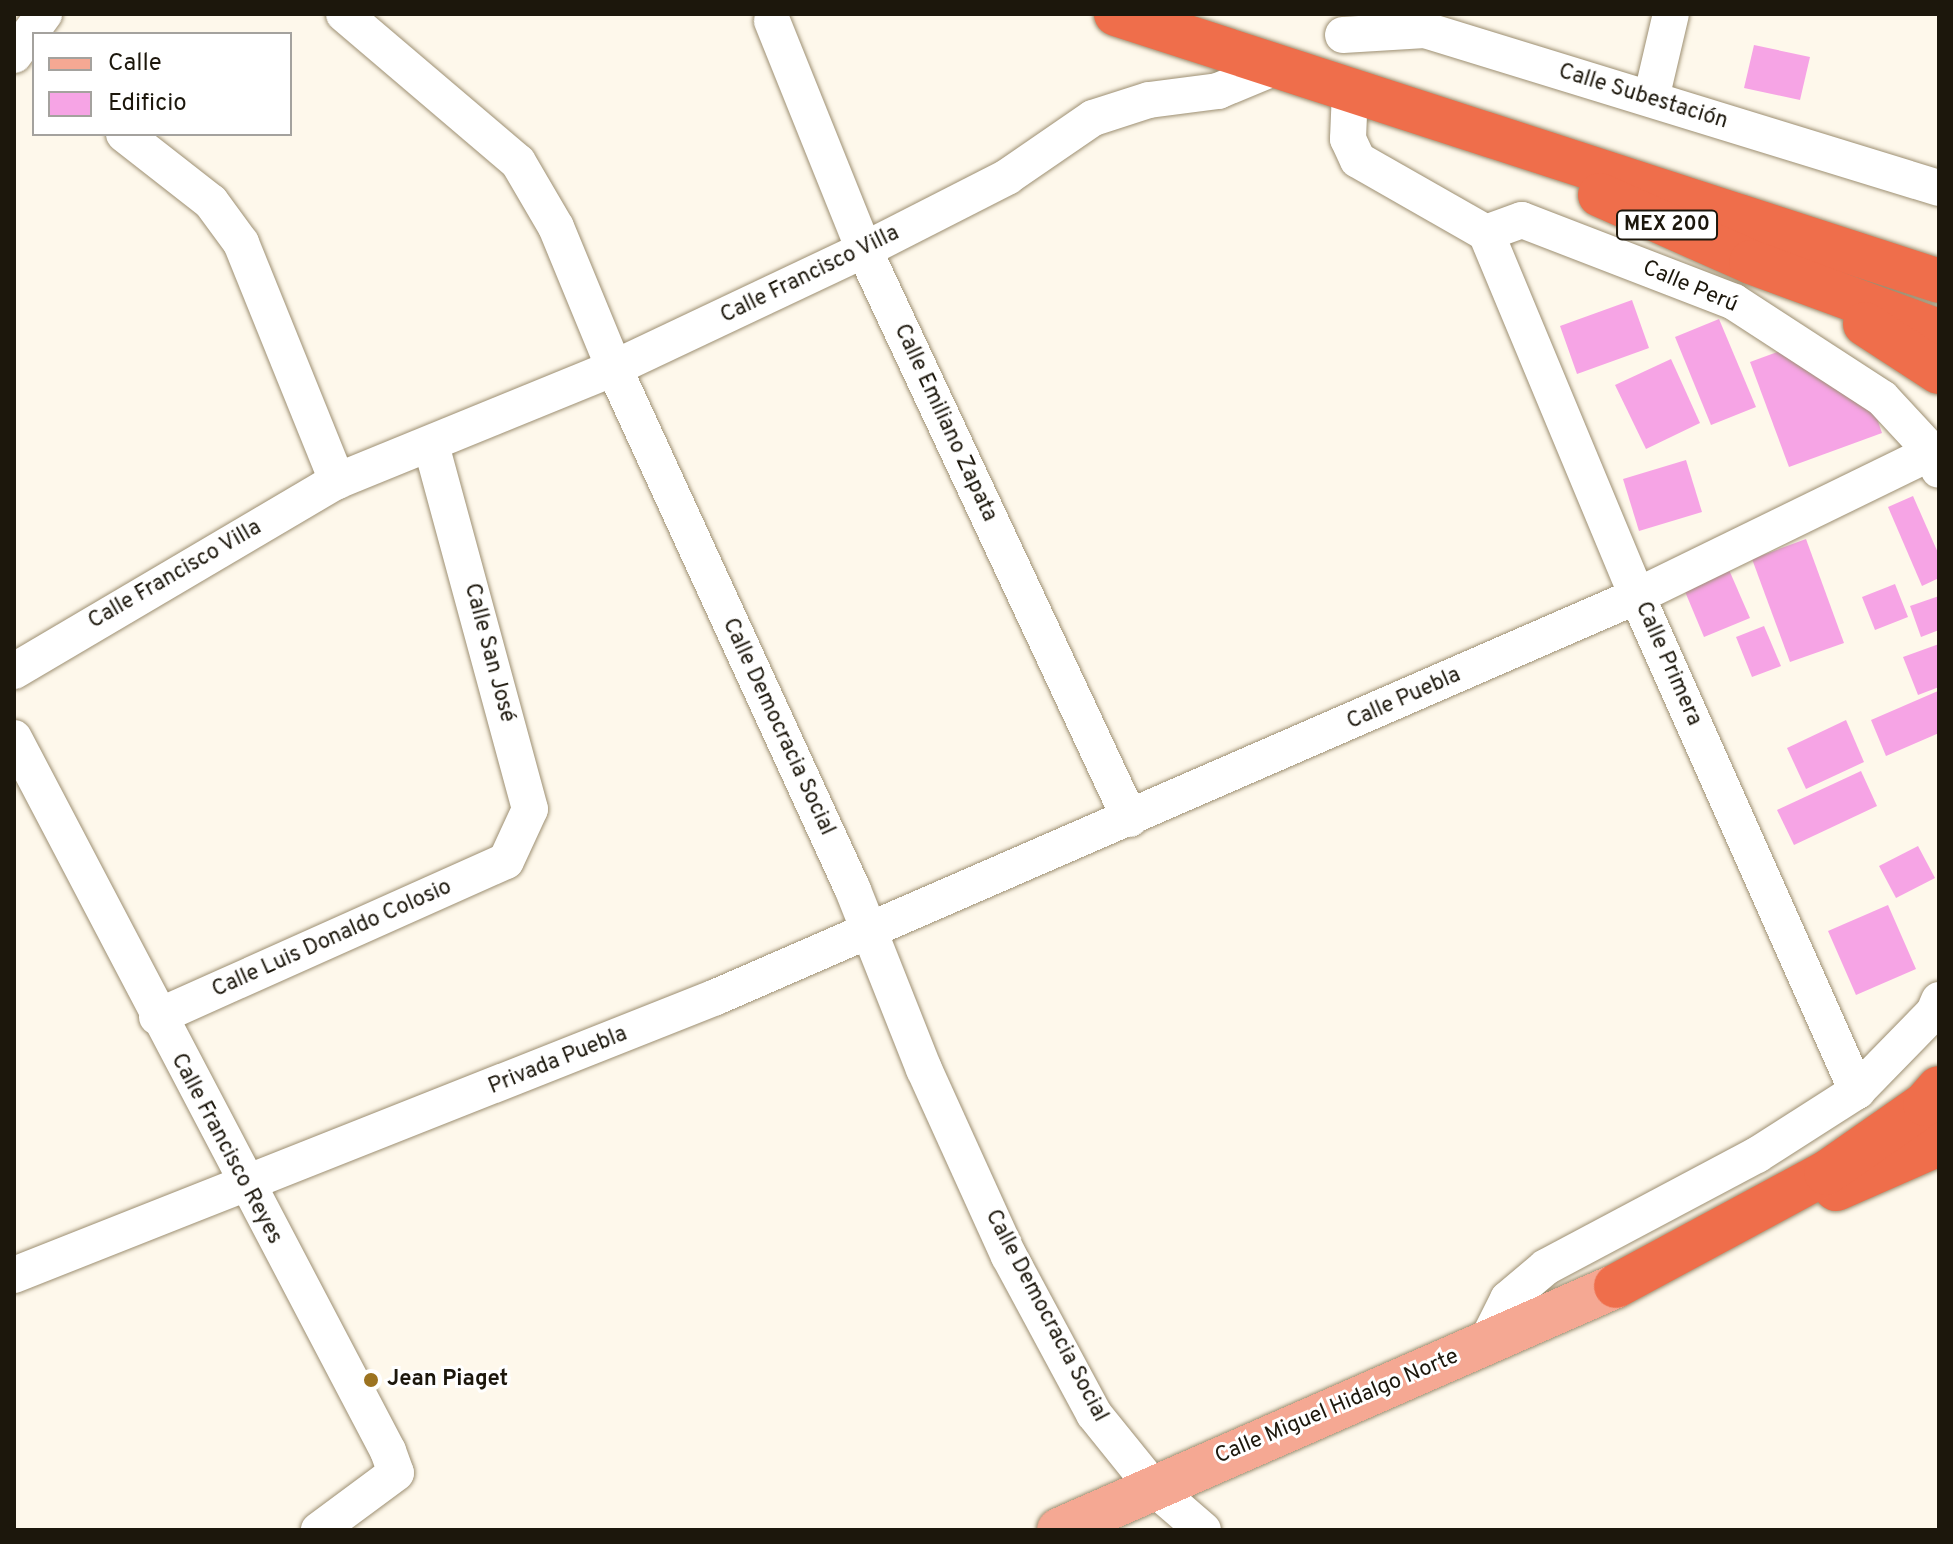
<!DOCTYPE html>
<meta charset="utf-8">
<style>
body{margin:0}
#map{position:relative;width:1953px;height:1544px;overflow:hidden;background:#fef8eb;font-family:Overpass,sans-serif}
div>[style]{position:absolute}
[style*='--x']{left:calc(var(--x)*1px);top:calc(var(--y)*1px);width:calc(var(--w)*1px);rotate:calc(var(--a)*1deg)}
.building>*{inset:0;background:#f6a4e5}
.roads{filter:drop-shadow(0 0 2px #9d8f72) drop-shadow(0 0 2px #9d8f72)}
.minor>*{height:36px;margin:-18px;padding:0 18px;transform-origin:18px;border-radius:18px;background:#fff}
.major>*{height:44px;margin:-22px;padding:0 22px;transform-origin:22px;border-radius:22px;background:#f5a893}
.highway>*{height:44px;margin:-22px;padding:0 22px;transform-origin:22px;border-radius:22px;background:#ef6e4b}
.dots>*{width:22px;height:22px;translate:-50% -50%;box-sizing:border-box;border:4px solid #fff;border-radius:50%}
span{translate:-50% -50%;white-space:nowrap;text-align:center;line-height:1.15;-webkit-text-stroke:6px #fff;paint-order:stroke}
.shield-label span{padding:2px 6px;background:#fff;border:2px solid;border-radius:6px;-webkit-text-stroke-width:0}
.shield-label{font-size:20px;color:#1c170c;font-weight:700}
.street-label{font-size:22px;color:#1c170c}
.poi-label{font-size:22px;color:#1c170c;font-weight:700}
.left{translate:0 -50%;text-align:left}
.frame{position:absolute;inset:0;border:16px solid #1c170c;pointer-events:none}
.legend{position:absolute;left:32px;top:32px;width:260px;height:104px;box-sizing:border-box;background:#fff;border:2px solid #a4a29e;margin:0;padding:10px 14px;list-style:none;font-size:24px;color:#1c170c}
.legend li{display:flex;align-items:center;gap:16px;height:40px}
.legend b{width:40px;border:2px solid #a4a29e}
</style>
<div id="map">
<div class="building">
<i style="clip-path:polygon(1754px 45px,1810px 57px,1800px 100px,1744px 88px)"></i>
<i style="clip-path:polygon(1632px 300px,1649px 348px,1577px 374px,1560px 326px)"></i>
<i style="clip-path:polygon(1719px 319px,1756px 407px,1711px 425px,1675px 337px)"></i>
<i style="clip-path:polygon(1794px 346px,1873px 407px,1882px 433px,1789px 467px,1750px 362px)"></i>
<i style="clip-path:polygon(1671px 359px,1700px 423px,1646px 449px,1615px 385px)"></i>
<i style="clip-path:polygon(1686px 460px,1702px 512px,1639px 531px,1623px 479px)"></i>
<i style="clip-path:polygon(1913px 496px,1939px 555px,1939px 578px,1922px 586px,1888px 507px)"></i>
<i style="clip-path:polygon(1806px 539px,1844px 643px,1790px 662px,1752px 559px)"></i>
<i style="clip-path:polygon(1726px 563px,1750px 618px,1704px 637px,1681px 582px)"></i>
<i style="clip-path:polygon(1895px 584px,1908px 617px,1875px 630px,1862px 597px)"></i>
<i style="clip-path:polygon(1939px 596px,1939px 630px,1921px 637px,1910px 606px)"></i>
<i style="clip-path:polygon(1764px 626px,1781px 666px,1752px 677px,1736px 637px)"></i>
<i style="clip-path:polygon(1939px 644px,1939px 687px,1918px 695px,1903px 657px)"></i>
<i style="clip-path:polygon(1938px 691px,1939px 733px,1886px 756px,1871px 720px)"></i>
<i style="clip-path:polygon(1846px 720px,1864px 762px,1806px 789px,1787px 748px)"></i>
<i style="clip-path:polygon(1861px 771px,1877px 806px,1794px 845px,1777px 810px)"></i>
<i style="clip-path:polygon(1918px 846px,1935px 878px,1896px 898px,1879px 866px)"></i>
<i style="clip-path:polygon(1888px 905px,1916px 969px,1856px 995px,1828px 931px)"></i>
</div>
<div class="roads">
<div class="minor">
<i style="--x:344;--y:14;--w:228;--a:40.4"></i>
<i style="--x:518;--y:162;--w:75;--a:59.7"></i>
<i style="--x:556;--y:227;--w:152;--a:67.6"></i>
<i style="--x:614;--y:368;--w:574;--a:65.4"></i>
<i style="--x:853;--y:890;--w:193;--a:68.4"></i>
<i style="--x:924;--y:1069;--w:205;--a:65.6"></i>
<i style="--x:1009;--y:1256;--w:179;--a:61.7"></i>
<i style="--x:1094;--y:1414;--w:94;--a:51.1"></i>
<i style="--x:1153;--y:1487;--w:66;--a:40.7"></i>
<i style="--x:772;--y:21;--w:247;--a:68.1"></i>
<i style="--x:864;--y:250;--w:628;--a:64.94"></i>
<i style="--x:1343;--y:35;--w:82;--a:-3.5"></i>
<i style="--x:1425;--y:30;--w:538;--a:17.09"></i>
<i style="--x:14;--y:55;--w:51;--a:-53.8"></i>
<i style="--x:1350;--y:91;--w:48;--a:92.4"></i>
<i style="--x:1348;--y:139;--w:23;--a:65"></i>
<i style="--x:1358;--y:160;--w:147;--a:29.7"></i>
<i style="--x:1651;--y:99;--w:87;--a:-76.8"></i>
<i style="--x:124;--y:134;--w:110;--a:38"></i>
<i style="--x:211;--y:202;--w:51;--a:53.8"></i>
<i style="--x:241;--y:243;--w:257;--a:68"></i>
<i style="--x:1486;--y:233;--w:393;--a:67.4"></i>
<i style="--x:1637;--y:596;--w:542;--a:66.04"></i>
<i style="--x:1486;--y:233;--w:38;--a:-20"></i>
<i style="--x:1522;--y:220;--w:227;--a:21.1"></i>
<i style="--x:1734;--y:302;--w:176;--a:33"></i>
<i style="--x:1882;--y:398;--w:74;--a:47.2"></i>
<i style="--x:1932;--y:452;--w:19;--a:69"></i>
<i style="--x:14;--y:671;--w:375;--a:-30.5"></i>
<i style="--x:337;--y:481;--w:299;--a:-22.2"></i>
<i style="--x:614;--y:368;--w:276;--a:-25.3"></i>
<i style="--x:864;--y:250;--w:161;--a:-27"></i>
<i style="--x:1007;--y:177;--w:104;--a:-34.5"></i>
<i style="--x:1093;--y:118;--w:59;--a:-17.8"></i>
<i style="--x:1149;--y:100;--w:70;--a:-7.4"></i>
<i style="--x:1218;--y:91;--w:63;--a:-22.5"></i>
<i style="--x:14;--y:738;--w:805;--a:62.32"></i>
<i style="--x:388;--y:1451;--w:23;--a:70"></i>
<i style="--x:396;--y:1473;--w:96;--a:143.5"></i>
<i style="--x:157;--y:1017;--w:382;--a:-24.1"></i>
<i style="--x:506;--y:861;--w:57;--a:-65.2"></i>
<i style="--x:530;--y:809;--w:378;--a:-105.2"></i>
<i style="--x:14;--y:1275;--w:755;--a:-21.6"></i>
<i style="--x:716;--y:997;--w:1005;--a:-23.53"></i>
<i style="--x:1637;--y:596;--w:328;--a:-26"></i>
<i style="--x:1486;--y:1343;--w:49;--a:-63.4"></i>
<i style="--x:1508;--y:1299;--w:50;--a:-40.1"></i>
<i style="--x:1546;--y:1267;--w:239;--a:-28"></i>
<i style="--x:1757;--y:1155;--w:119;--a:-32.6"></i>
<i style="--x:1857;--y:1091;--w:110;--a:-45.7"></i>
<i style="--x:1934;--y:1012;--w:13;--a:-67"></i>
</div>
<div class="major">
<i style="--x:1059;--y:1530;--w:608;--a:-23.66"></i>
</div>
<div class="highway">
<i style="--x:1116;--y:14;--w:865;--a:17.97"></i>
<i style="--x:1600;--y:195;--w:165;--a:23.9"></i>
<i style="--x:1751;--y:262;--w:200;--a:20.2"></i>
<i style="--x:1865;--y:324;--w:88;--a:33"></i>
<i style="--x:1836;--y:1189;--w:112;--a:-23.6"></i>
<i style="--x:1616;--y:1286;--w:238;--a:-28.3"></i>
<i style="--x:1826;--y:1173;--w:121;--a:-34.9"></i>
<i style="--x:1925;--y:1104;--w:21;--a:-49"></i>
</div>
</div>
<div class="dots">
<i style="left:371px;top:1380px;background:#9c7320"></i>
</div>
<div class="shield-label">
<span style="left:1667px;top:225px">MEX 200</span>
</div>
<div class="street-label">
<span style="left:1643px;top:97px;rotate:17deg">Calle Subestación</span>
<span style="left:810px;top:275px;rotate:-26deg">Calle Francisco Villa</span>
<span style="left:1690px;top:287px;rotate:23deg">Calle Perú</span>
<span style="left:945px;top:423px;rotate:65deg">Calle Emiliano Zapata</span>
<span style="left:175px;top:575px;rotate:-30deg">Calle Francisco Villa</span>
<span style="left:489px;top:653px;rotate:75deg">Calle San José</span>
<span style="left:1668px;top:664px;rotate:66deg">Calle Primera</span>
<span style="left:1404px;top:699px;rotate:-24deg">Calle Puebla</span>
<span style="left:778px;top:727px;rotate:65deg">Calle Democracia Social</span>
<span style="left:332px;top:939px;rotate:-24deg">Calle Luis Donaldo Colosio</span>
<span style="left:558px;top:1061px;rotate:-22deg">Privada Puebla</span>
<span style="left:226px;top:1149px;rotate:62deg">Calle Francisco Reyes</span>
<span style="left:1046px;top:1316px;rotate:62deg">Calle Democracia Social</span>
<span style="left:1337px;top:1407px;rotate:-23deg">Calle Miguel Hidalgo Norte</span>
</div>
<div class="poi-label">
<span class="left" style="left:387px;top:1380px">Jean Piaget</span>
</div>
<div class="frame"></div>
<ul class="legend">
<li><b style="height:10px;background:#f5a893"></b>Calle</li>
<li><b style="height:22px;background:#f6a4e5"></b>Edificio</li>
</ul>
</div>
